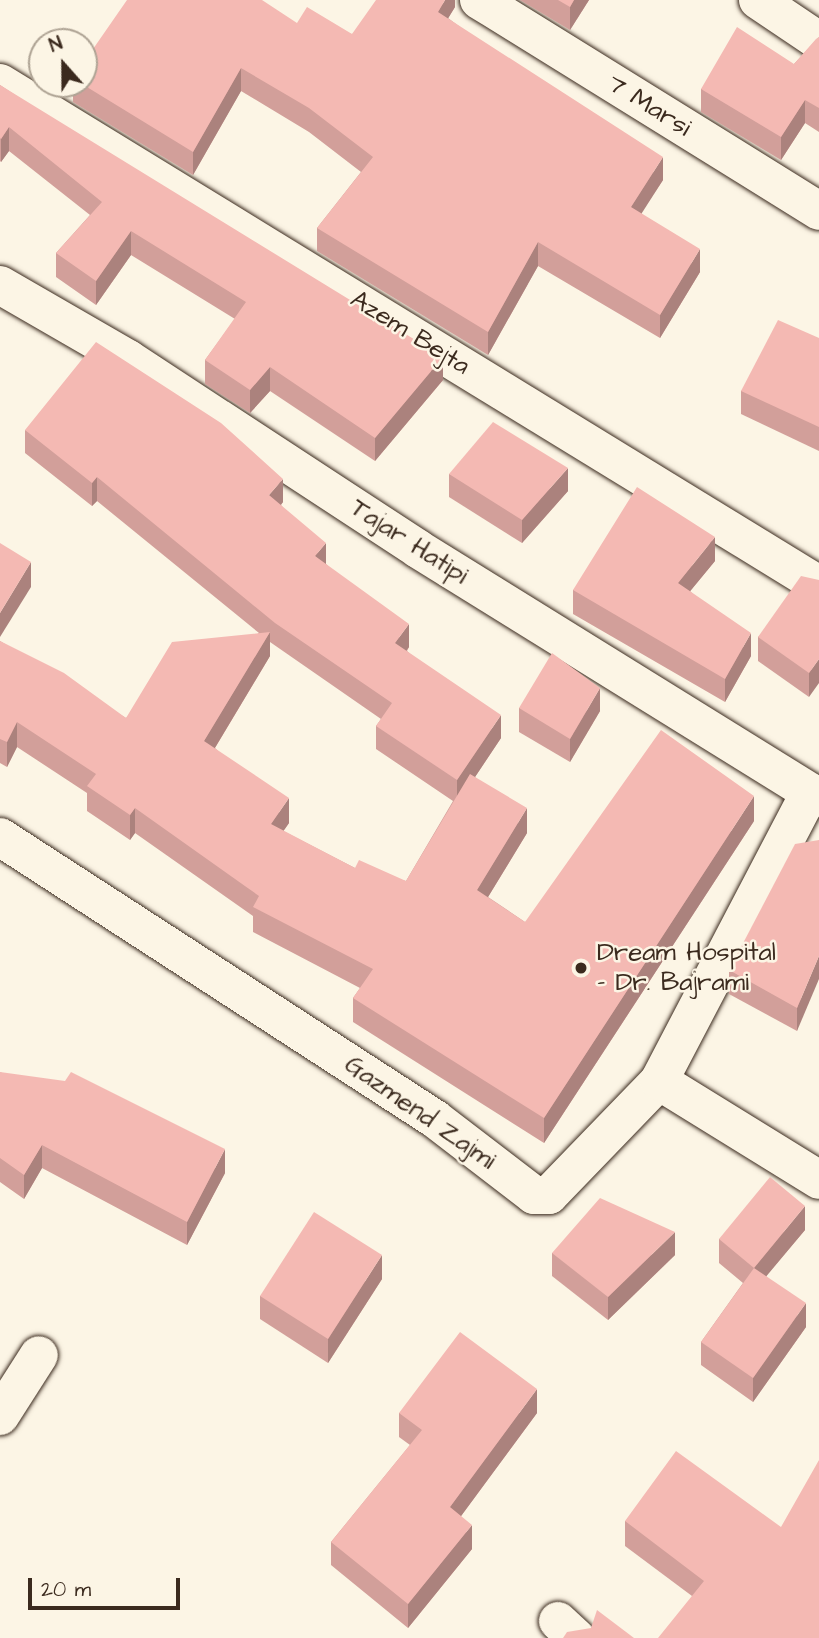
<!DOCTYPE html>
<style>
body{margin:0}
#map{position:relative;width:819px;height:1638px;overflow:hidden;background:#fcf5e5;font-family:"Architects Daughter",sans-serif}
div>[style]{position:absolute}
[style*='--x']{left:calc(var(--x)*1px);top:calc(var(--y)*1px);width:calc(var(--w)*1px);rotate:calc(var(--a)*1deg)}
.roads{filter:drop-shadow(0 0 2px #3b2a1e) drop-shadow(0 0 2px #3b2a1e)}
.street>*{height:38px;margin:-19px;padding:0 19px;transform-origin:19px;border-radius:19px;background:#fcf5e5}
.wall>*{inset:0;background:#d29f9a}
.shaded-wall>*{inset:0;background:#ab827d}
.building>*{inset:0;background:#f4b9b3}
.dots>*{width:19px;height:19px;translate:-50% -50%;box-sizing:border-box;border:4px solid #fcf5e5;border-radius:50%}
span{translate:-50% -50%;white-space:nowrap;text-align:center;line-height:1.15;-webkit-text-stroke:5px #fcf5e5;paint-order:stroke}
.street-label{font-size:26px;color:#3b2a1e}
.poi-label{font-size:26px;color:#3b2a1e}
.left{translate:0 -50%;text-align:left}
.north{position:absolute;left:28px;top:28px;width:70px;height:70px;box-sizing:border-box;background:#fcf5e5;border:2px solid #afa495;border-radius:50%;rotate:339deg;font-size:19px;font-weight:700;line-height:28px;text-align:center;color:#3b2a1e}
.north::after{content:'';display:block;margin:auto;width:24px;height:32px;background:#3b2a1e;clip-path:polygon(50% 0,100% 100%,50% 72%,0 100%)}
.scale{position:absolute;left:28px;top:1578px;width:152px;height:32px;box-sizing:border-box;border:4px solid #3b2a1e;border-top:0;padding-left:9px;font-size:21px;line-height:24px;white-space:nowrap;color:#3b2a1e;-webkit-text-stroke:5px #fcf5e5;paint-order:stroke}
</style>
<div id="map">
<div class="roads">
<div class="street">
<i style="--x:479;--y:0;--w:400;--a:31.8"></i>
<i style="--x:758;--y:0;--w:73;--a:33.9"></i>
<i style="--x:0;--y:83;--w:961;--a:31.51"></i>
<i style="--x:0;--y:285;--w:148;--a:30"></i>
<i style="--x:128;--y:359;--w:347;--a:33.2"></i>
<i style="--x:418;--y:549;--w:472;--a:31.8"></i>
<i style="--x:0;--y:837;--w:518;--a:32.95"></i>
<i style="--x:435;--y:1119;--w:125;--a:37.5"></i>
<i style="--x:534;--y:1195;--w:15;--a:0"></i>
<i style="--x:549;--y:1195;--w:158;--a:-46"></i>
<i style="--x:659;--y:1081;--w:326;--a:-62.4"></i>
<i style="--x:659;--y:1081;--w:188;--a:31.7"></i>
<i style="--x:0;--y:1416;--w:72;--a:-57.4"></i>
<i style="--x:558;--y:1621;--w:25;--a:43"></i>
</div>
</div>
<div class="wall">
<i style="clip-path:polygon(455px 0,455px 7px,448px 18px,663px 180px,641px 213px,700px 272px,660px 338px,538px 266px,488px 355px,317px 251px,317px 228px,361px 172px,309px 132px,241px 91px,193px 175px,73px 102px,73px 84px,84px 84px,297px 23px,352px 34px)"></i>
<i style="clip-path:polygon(520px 0,589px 0,570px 30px)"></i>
<i style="clip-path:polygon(819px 37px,819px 132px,805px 123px,781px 160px,701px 112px,701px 89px,794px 64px)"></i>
<i style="clip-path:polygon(0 85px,443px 380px,375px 461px,270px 391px,250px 413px,205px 384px,205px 360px,235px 319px,131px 255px,96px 305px,56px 277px,56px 253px,90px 215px,9px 151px,1px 162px,0 161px)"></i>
<i style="clip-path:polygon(819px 338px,819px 451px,741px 414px,741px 391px)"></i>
<i style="clip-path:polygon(evenodd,25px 430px,283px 502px,281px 505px,326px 564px,409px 647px,407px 651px,501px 738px,475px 777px,527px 833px,488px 897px,525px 922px,754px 821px,544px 1143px,353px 1022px,353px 998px,360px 988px,253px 932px,253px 916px,135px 833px,130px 840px,87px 811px,87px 793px,17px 747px,7px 767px,0 763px,0 641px,126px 718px,259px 633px,97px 501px,92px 506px,25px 453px,25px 430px,270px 642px,381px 719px,376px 726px,376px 749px,453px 801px,406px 881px,355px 868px,283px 831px,289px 823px,215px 748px,270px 656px,270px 642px)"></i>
<i style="clip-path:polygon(449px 474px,568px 491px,522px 543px,449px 497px)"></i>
<i style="clip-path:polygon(715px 561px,690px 591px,751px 656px,725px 702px,573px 614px,573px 590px)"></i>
<i style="clip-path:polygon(819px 580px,809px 697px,758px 661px,758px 637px)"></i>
<i style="clip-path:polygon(519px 708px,600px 711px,570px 762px,519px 732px)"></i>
<i style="clip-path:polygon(819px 840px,797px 1031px,729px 994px,729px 970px)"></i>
<i style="clip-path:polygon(0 1072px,225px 1173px,187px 1245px,42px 1168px,24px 1199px,0 1182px)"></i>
<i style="clip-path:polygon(805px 1230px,766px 1276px,806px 1327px,753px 1402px,701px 1365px,701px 1342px,743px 1283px,719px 1263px,719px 1239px)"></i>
<i style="clip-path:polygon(552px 1253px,675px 1255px,608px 1320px,552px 1276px)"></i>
<i style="clip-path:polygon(382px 1279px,328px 1363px,260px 1319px,260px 1296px)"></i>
<i style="clip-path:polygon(399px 1413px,537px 1413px,461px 1516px,472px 1549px,408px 1628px,331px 1565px,331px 1542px,410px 1445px,399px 1437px)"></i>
<i style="clip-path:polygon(625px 1521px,781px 1527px,819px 1638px,692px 1596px,625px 1546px)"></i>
</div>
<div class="shaded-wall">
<i style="clip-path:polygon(445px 0,455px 0,455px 7px,438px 35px,438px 12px)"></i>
<i style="clip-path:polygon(574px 0,589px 0,570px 30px,570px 7px)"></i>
<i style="clip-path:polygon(241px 68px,241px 91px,193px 175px,193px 152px)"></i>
<i style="clip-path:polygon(805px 100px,805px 123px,781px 160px,781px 137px)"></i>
<i style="clip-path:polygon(9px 127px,9px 151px,1px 162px,1px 139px)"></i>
<i style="clip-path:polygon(663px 157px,663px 180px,631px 230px,631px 207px)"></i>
<i style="clip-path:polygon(131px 231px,131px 255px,96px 305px,96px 281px)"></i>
<i style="clip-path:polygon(538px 242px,538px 266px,488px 355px,488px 332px)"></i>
<i style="clip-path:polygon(700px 249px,700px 272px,660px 338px,660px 315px)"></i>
<i style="clip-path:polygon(443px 357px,443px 380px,375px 461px,375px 438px)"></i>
<i style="clip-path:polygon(270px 367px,270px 391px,250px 413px,250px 390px)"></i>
<i style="clip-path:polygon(568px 468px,568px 491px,522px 543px,522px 520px)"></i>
<i style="clip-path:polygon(97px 477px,97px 501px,92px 506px,92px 483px)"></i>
<i style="clip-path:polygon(283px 479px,283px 502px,269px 519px,269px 495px)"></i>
<i style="clip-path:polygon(715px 537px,715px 561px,678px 606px,678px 583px)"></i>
<i style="clip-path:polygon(326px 543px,326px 567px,315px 556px)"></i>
<i style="clip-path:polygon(31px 562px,31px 587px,0 637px,0 613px)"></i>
<i style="clip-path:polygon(409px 624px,409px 647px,395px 666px,395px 643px)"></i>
<i style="clip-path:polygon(270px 632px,270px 656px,204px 766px,204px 741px)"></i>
<i style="clip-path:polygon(751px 633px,751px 656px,725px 702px,725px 679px)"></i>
<i style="clip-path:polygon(819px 659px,819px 683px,809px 697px,809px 673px)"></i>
<i style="clip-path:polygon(600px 688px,600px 711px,570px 762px,570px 739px)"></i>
<i style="clip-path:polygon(501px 715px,501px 738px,457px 804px,457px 780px)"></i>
<i style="clip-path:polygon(17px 722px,17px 747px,7px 767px,7px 742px)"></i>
<i style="clip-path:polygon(754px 796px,754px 821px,544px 1143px,544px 1118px)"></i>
<i style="clip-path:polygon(289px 798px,289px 823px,271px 849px,271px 824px)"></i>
<i style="clip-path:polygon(135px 808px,135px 833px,130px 840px,130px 815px)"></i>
<i style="clip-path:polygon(527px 808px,527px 833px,477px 915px,477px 890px)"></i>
<i style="clip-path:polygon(819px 956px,819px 979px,797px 1031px,797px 1008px)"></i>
<i style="clip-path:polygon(42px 1145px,42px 1168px,24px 1199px,24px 1175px)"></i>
<i style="clip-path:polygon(225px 1149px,225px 1173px,187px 1245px,187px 1222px)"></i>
<i style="clip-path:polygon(805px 1206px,805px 1230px,754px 1291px,754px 1268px)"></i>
<i style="clip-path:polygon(675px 1232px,675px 1255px,608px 1320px,608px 1297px)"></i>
<i style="clip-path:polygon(382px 1255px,382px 1279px,328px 1363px,328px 1339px)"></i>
<i style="clip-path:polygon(806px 1303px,806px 1327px,753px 1402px,753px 1378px)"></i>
<i style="clip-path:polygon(537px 1389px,537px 1413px,450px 1531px,450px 1507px)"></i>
<i style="clip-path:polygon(472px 1525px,472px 1549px,408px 1628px,408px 1604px)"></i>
</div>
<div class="building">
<i style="clip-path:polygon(127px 0,262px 0,297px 23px,307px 7px,352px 34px,376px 0,445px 0,438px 12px,663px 157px,631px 207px,700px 249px,660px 315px,538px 242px,488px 332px,317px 228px,373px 157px,309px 108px,241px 68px,193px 152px,82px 84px,84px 84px,84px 62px)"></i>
<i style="clip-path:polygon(558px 0,574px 0,570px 7px)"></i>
<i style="clip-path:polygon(737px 27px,794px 64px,816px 39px,819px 37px,819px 108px,805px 100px,781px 137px,701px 89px)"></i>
<i style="clip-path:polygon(0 85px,443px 357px,375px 438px,270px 367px,250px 390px,205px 360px,246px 302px,131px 231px,96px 281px,56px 253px,102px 202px,9px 127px,1px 139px,0 138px)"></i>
<i style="clip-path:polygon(778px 320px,819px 338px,819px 427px,741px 391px)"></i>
<i style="clip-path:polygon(96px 342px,221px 423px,283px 479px,269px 495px,326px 543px,315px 556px,409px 624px,395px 643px,501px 715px,457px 780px,376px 726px,392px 703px,275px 623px,97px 477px,92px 483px,25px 430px)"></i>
<i style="clip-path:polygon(493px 422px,568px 468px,522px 520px,449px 474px)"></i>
<i style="clip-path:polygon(637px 487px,715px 537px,678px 583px,751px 633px,725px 679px,573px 590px)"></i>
<i style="clip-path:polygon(0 543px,31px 562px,0 613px)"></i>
<i style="clip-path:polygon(801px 576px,819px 580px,819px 659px,809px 673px,758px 637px)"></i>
<i style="clip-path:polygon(270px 632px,204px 741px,289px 798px,271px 824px,355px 868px,359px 860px,406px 881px,470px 774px,527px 808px,477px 890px,525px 922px,661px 730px,754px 796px,544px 1118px,353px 998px,373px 969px,253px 907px,259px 896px,135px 808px,130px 815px,87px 786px,96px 774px,17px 722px,7px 742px,0 739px,0 641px,64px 673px,126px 718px,172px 642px)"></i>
<i style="clip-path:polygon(552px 653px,600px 688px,570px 739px,519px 708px)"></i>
<i style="clip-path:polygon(819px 840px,819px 956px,797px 1008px,729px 970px,795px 844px)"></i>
<i style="clip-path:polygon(0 1072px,65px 1081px,71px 1072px,225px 1149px,187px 1222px,42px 1145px,24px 1175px,0 1158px)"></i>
<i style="clip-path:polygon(770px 1177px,805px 1206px,754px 1268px,719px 1239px)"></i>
<i style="clip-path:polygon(600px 1198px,675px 1232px,608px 1297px,552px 1253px)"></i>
<i style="clip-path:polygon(314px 1212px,382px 1255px,328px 1339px,260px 1296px)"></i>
<i style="clip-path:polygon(754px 1268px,806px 1303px,753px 1378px,701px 1342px)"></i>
<i style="clip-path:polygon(460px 1332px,537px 1389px,450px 1507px,472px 1525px,408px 1604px,331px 1542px,422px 1430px,399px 1413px)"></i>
<i style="clip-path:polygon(676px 1451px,781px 1527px,819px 1460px,819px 1638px,658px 1638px,704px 1581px,625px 1521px)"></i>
<i style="clip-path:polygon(597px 1610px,634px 1638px,563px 1638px,567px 1632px,591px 1628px)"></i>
</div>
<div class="dots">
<i style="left:581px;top:968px;background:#3b2a1e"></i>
</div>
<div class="street-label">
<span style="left:649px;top:106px;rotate:32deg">7 Marsi</span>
<span style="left:410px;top:333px;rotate:32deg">Azem Bejta</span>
<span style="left:409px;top:542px;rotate:33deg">Tajar Hatipi</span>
<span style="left:420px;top:1113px;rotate:35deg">Gazmend Zajmi</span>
</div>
<div class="poi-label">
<span class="left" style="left:597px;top:968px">Dream Hospital<br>- Dr. Bajrami</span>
</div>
<div class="north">N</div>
<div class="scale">20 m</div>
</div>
